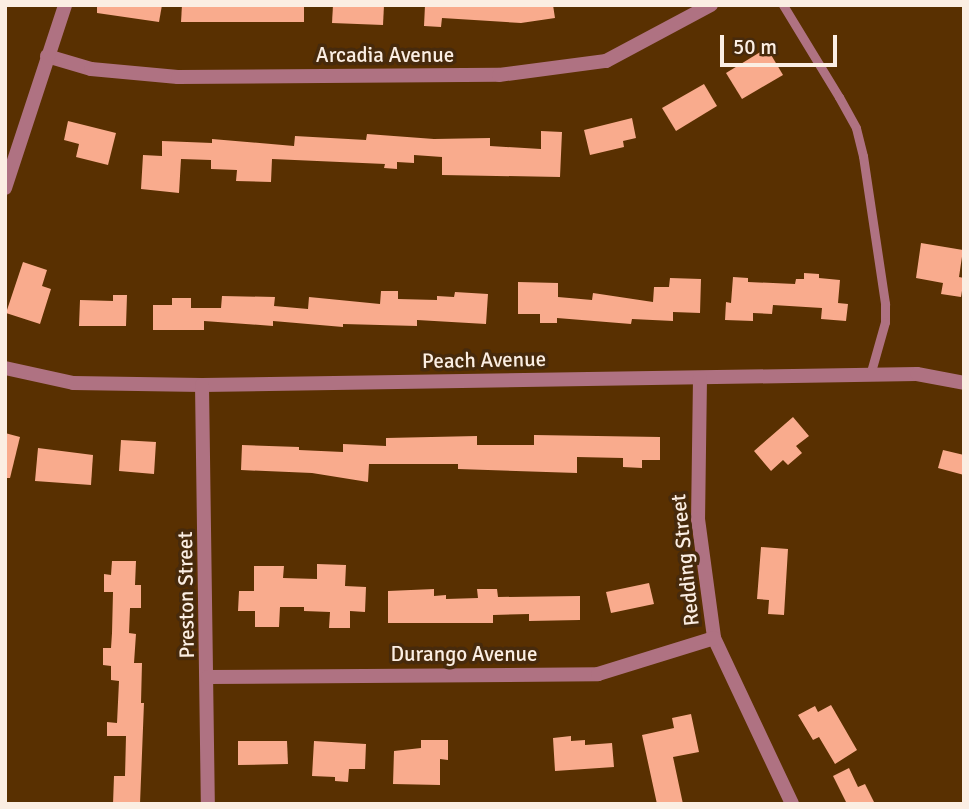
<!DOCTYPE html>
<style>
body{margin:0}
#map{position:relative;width:969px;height:809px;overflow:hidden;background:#593001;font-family:Signika,sans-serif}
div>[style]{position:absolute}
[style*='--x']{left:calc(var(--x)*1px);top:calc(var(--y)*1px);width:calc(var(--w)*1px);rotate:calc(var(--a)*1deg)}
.building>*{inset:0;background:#f9ab8d}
.service>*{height:9px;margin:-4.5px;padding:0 4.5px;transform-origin:4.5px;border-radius:4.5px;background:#af7282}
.minor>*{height:14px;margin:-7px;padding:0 7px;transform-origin:7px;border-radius:7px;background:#af7282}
.tertiary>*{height:14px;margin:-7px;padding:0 7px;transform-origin:7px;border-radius:7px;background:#af7282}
span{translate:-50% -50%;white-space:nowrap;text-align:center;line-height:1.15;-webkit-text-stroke:7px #472a0c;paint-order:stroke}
.street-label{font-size:21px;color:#fbeee3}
.frame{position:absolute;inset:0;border:7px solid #fbeee3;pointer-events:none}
.scale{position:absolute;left:720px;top:35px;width:117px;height:32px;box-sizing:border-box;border:4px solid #fbeee3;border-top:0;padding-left:9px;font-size:21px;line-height:24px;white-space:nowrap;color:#fbeee3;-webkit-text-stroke:5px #472a0c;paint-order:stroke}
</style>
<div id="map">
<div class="building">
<i style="clip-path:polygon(97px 5px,162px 5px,159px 22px,97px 13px)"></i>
<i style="clip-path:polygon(182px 5px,304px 5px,304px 22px,181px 22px)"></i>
<i style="clip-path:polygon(333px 5px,384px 5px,383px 25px,332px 23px)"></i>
<i style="clip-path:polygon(425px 5px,553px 5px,555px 18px,521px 23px,442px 18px,441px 27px,424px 26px)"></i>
<i style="clip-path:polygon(767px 48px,783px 75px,742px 99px,726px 73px)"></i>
<i style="clip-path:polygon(704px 84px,717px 106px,676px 131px,662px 108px)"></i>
<i style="clip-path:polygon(632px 118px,636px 138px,623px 141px,624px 147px,590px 155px,584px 130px)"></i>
<i style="clip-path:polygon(68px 121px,116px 133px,108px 165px,76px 157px,79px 144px,64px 140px)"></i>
<i style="clip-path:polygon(541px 131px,562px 132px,560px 177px,442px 175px,442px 157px,414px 155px,414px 163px,397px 162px,397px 169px,384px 168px,385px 164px,272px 159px,271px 182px,236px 181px,237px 170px,211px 169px,211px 160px,181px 159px,179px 193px,141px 189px,143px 155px,162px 156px,162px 141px,212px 143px,212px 139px,294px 146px,295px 136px,366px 140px,367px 134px,434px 139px,490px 138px,490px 146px,541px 149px)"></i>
<i style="clip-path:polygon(921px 243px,963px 250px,959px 277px,964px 278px,961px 297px,941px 294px,943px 283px,916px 278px)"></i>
<i style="clip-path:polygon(23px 262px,47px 270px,42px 286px,51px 289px,40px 324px,6px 313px)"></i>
<i style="clip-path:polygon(804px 273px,819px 274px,819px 278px,840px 280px,838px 303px,848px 304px,846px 321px,821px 319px,822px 308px,773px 305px,772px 314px,753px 313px,753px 321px,725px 320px,726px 302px,731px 303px,733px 277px,748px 278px,748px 282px,795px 284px,796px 279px,804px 279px)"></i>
<i style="clip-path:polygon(670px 278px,701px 279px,700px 313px,673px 312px,673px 321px,632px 319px,631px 324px,557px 318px,557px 323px,540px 323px,540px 314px,518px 314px,518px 282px,558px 283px,558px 297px,592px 300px,593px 293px,653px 302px,654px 287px,669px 287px)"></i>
<i style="clip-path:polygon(381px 291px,398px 291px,398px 299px,437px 300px,437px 296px,454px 297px,455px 292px,488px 294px,486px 324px,417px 320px,417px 326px,343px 324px,343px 327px,273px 321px,273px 326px,204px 321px,204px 330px,153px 330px,153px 305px,172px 305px,172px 298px,191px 298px,191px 308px,221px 308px,222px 296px,275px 297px,274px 306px,308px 309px,309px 297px,380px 304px)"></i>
<i style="clip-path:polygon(113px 295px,127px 295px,126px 326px,79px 326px,80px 300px,113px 301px)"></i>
<i style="clip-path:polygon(793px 417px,809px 436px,796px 446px,802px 453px,788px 465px,783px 460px,771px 471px,754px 451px)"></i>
<i style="clip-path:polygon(5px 433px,20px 437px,10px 478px,5px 478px)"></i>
<i style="clip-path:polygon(534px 435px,660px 437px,660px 460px,642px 460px,642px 468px,623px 467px,623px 458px,577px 457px,577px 473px,458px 469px,458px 464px,369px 464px,368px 482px,312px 473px,241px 470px,242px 445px,299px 447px,299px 450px,343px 452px,343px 444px,386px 446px,386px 438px,477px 436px,477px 445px,534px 445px)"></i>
<i style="clip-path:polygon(121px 440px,156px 442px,154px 474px,119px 471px)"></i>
<i style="clip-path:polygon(38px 448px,93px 455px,91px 485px,35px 481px)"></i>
<i style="clip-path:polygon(943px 450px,964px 455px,964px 475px,938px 468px)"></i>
<i style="clip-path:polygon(761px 547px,788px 549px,784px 615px,768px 614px,769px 600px,757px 599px)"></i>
<i style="clip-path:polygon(112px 561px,136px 561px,135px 585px,141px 585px,141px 608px,130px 608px,129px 633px,136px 634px,134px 663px,142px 663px,141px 703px,144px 703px,140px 804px,113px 804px,114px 776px,125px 776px,126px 736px,107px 736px,107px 722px,117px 723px,119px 681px,111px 680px,111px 666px,103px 665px,103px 648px,111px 648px,112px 633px,113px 592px,104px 592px,104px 574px,111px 575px)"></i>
<i style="clip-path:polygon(317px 564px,346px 565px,345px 586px,366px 587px,365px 612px,350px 611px,350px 628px,329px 628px,330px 612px,304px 611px,304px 607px,280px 607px,279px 627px,255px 627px,255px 611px,238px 611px,239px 591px,254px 591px,254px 566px,284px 566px,283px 578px,317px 579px)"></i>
<i style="clip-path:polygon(649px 583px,654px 604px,611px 613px,606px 592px)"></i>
<i style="clip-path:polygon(434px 589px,434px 596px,446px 595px,446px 599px,478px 598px,477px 589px,497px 589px,498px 597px,580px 596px,580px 620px,529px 621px,529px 614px,493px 615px,493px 623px,388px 623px,388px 591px)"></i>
<i style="clip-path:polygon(831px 705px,857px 750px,835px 764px,819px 737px,813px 740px,798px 715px,815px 706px,818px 712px)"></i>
<i style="clip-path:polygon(691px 714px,699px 752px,673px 757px,683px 804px,657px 804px,642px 735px,674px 728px,672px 718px)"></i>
<i style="clip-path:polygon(571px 736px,571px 741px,585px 740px,585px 745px,612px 743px,614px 767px,555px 771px,553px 738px)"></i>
<i style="clip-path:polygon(421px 740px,448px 740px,448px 760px,440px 759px,440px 785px,393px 784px,394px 751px,421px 748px)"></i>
<i style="clip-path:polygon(238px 741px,287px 741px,288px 764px,238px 765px)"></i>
<i style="clip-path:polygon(314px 741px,366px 744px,365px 769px,349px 769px,348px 782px,335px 781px,335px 777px,312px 776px)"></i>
<i style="clip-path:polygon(849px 768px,858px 787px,865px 784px,875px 804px,847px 804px,833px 776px)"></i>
</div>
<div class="service">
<i style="--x:783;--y:5;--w:108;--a:58.7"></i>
<i style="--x:839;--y:97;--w:35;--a:61"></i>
<i style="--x:856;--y:128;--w:29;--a:76"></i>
<i style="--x:863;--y:156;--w:150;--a:81.5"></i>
<i style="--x:885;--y:304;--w:18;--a:90"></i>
<i style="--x:885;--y:322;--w:55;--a:105.8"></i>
</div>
<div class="minor">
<i style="--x:47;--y:56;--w:46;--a:16.5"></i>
<i style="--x:91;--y:69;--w:87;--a:5.3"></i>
<i style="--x:178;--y:77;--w:321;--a:-0.4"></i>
<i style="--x:499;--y:75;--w:108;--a:-7.5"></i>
<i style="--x:606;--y:61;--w:119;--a:-28.1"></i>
<i style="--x:5;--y:368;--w:70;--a:12.4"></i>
<i style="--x:73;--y:383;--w:129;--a:0.9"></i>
<i style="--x:202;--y:385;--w:715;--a:-0.88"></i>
<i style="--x:917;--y:374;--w:48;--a:10.8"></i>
<i style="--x:700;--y:378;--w:141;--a:90.8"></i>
<i style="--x:698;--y:519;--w:120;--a:82.3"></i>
<i style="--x:714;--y:638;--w:183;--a:64.8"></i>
<i style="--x:202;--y:385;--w:419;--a:89.2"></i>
<i style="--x:208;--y:677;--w:390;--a:-0.4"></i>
<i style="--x:598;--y:674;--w:121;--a:-17.2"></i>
</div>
<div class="tertiary">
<i style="--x:5;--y:188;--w:193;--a:-71.8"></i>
</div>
<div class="street-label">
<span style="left:385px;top:55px">Arcadia Avenue</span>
<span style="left:484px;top:360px;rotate:-1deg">Peach Avenue</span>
<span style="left:685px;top:560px;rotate:-96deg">Redding Street</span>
<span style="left:186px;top:595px;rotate:-91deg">Preston Street</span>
<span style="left:464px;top:654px">Durango Avenue</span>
</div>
<div class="frame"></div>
<div class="scale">50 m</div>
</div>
